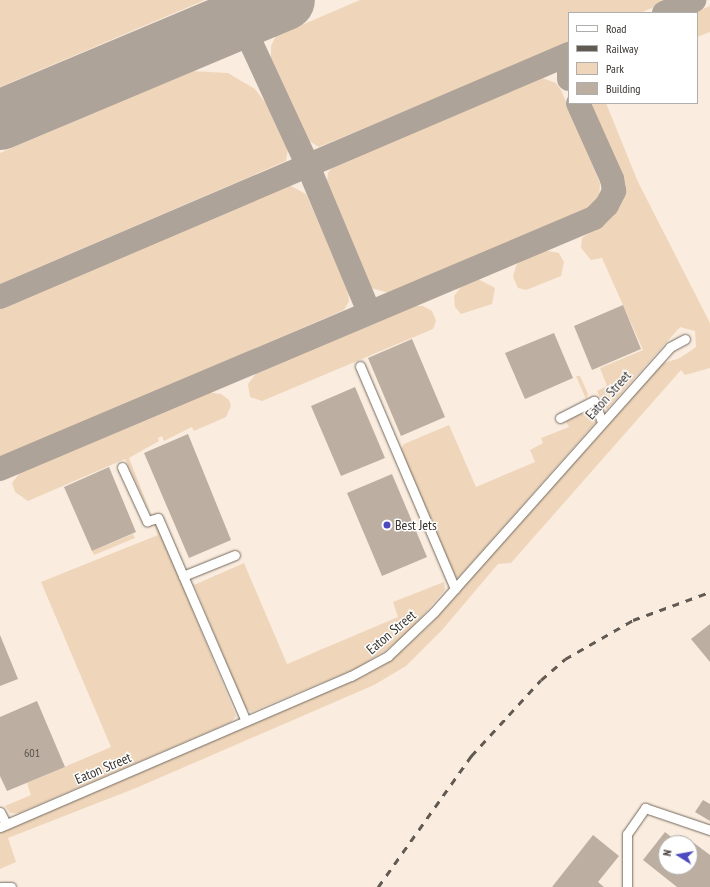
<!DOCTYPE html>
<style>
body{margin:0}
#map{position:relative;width:710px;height:887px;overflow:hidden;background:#faecde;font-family:"PT Sans Narrow",sans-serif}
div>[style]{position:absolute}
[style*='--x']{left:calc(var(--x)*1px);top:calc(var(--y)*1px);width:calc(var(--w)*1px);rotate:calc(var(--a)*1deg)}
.green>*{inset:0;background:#efd6bb}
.taxiway>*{height:24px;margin:-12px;padding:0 12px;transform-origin:12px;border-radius:12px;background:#aea398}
.runway>*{height:60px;margin:-30px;padding:0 30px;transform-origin:30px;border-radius:30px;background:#aea398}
.building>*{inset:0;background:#bcafa2}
.roads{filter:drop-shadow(0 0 1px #73685c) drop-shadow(0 0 1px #73685c)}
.minor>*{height:9px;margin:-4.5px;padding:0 4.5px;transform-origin:4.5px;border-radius:4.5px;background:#fff}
.rail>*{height:2.5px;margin-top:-1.25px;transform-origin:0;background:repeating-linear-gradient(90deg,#615a53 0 7px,transparent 0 14px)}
.dots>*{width:11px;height:11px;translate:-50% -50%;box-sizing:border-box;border:2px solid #fff;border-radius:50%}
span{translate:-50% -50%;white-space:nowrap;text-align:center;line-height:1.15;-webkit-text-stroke:3px #fff;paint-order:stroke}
.number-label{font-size:12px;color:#5a534c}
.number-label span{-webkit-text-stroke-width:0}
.street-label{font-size:14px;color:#39342f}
.poi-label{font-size:14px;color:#39342f}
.left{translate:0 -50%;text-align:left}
.legend{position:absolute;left:568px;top:12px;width:130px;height:92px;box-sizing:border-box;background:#fff;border:1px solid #b0aeac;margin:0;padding:5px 7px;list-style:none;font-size:12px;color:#39342f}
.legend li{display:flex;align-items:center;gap:8px;height:20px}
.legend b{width:20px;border:1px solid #b0aeac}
.north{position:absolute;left:658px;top:835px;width:40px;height:40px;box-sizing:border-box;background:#fff;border:1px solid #b0aeac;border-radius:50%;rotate:281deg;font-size:11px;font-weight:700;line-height:16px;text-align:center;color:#39342f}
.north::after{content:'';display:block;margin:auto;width:14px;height:18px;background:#4d4ac0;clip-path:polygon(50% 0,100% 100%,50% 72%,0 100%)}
</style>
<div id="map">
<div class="green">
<i style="clip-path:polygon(0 0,205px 0,0 87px)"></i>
<i style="clip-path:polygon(360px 0,671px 0,640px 13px,569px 13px,569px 43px,319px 147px,306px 139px,271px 58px,271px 46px,276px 36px)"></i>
<i style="clip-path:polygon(710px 6px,710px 32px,697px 37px,697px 13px,694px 13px)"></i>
<i style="clip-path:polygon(192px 71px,228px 73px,255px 89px,273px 113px,288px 148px,286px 161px,0 284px,0 153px)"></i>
<i style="clip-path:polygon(542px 78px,556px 83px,561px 90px,600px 183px,599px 201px,591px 208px,389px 293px,371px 288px,326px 187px,328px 173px,333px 166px)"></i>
<i style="clip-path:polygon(589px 103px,606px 103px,638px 182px,710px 323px,710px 368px,685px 375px,681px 370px,511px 563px,498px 564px,442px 630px,406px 666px,374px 685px,136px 788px,8px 838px,16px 862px,0 869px,0 833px,364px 676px,394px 657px,429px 626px,661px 364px,680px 358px,696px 347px,695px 331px,680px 327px,607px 409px,604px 407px,597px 391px,607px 386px,600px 368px,643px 350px,602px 258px,591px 260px,581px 248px,582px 238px,609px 219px,622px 197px,617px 170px)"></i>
<i style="clip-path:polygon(289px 185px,306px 194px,347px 288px,349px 301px,344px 310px,0 458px,0 307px)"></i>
<i style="clip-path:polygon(543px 250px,559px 253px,564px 262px,561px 276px,526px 290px,518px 288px,513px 277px,516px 266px,521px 259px)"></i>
<i style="clip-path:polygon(478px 279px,495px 288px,492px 304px,461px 314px,455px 307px,454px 296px,464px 283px)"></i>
<i style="clip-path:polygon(411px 306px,423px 306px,432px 311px,436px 321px,433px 329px,262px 401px,250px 397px,248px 384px,258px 371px)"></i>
<i style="clip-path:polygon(576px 376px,580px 376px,588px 394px,586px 399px)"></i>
<i style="clip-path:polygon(207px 392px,221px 394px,229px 400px,231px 406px,226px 417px,194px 431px,192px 427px,164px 441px,162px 436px,158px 438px,159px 441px,129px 458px,151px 514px,125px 459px,28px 501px,15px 492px,12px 483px,22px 470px)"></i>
<i style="clip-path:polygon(592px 409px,596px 422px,459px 577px,454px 578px,400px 451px,404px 444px,449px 425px,476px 487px,535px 462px,530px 450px,543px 443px,541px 438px,569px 427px,565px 420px)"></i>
<i style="clip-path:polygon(157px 523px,236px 716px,231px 722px,19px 813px,10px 813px,5px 806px,31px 795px,27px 783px,111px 747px,41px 582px,158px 535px,154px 525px)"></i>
<i style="clip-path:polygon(133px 534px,135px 538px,94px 555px,92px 551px)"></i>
<i style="clip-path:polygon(244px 563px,287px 664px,398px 617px,393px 602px,444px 582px,445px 590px,409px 631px,385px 651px,355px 669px,251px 712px,245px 708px,194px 585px)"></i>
</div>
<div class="taxiway">
<i style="--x:664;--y:13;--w:33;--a:-23"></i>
<i style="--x:240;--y:19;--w:162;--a:65.2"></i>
<i style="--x:308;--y:166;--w:158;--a:67.3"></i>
<i style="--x:569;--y:68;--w:11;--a:90"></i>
<i style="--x:0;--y:297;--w:619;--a:-23.13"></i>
<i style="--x:0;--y:469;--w:645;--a:-22.91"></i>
<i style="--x:594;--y:218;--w:18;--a:-45"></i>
<i style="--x:607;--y:205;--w:16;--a:-63"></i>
<i style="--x:614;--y:191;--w:12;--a:-99"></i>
<i style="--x:612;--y:179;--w:83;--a:-114.1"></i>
</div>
<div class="runway">
<i style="--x:0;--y:120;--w:309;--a:-22.8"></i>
</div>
<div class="building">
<i style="clip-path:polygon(623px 305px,641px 349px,592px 370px,574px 326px)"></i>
<i style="clip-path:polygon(554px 333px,573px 378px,525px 399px,505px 353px)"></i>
<i style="clip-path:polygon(412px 339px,445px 417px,401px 436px,368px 358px)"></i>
<i style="clip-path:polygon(355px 387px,385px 458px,341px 476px,311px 406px)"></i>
<i style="clip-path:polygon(188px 434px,231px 540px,189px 558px,144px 453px)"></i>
<i style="clip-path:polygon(109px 467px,136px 532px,92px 551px,64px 487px)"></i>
<i style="clip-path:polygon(392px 474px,427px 557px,382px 576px,347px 493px)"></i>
<i style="clip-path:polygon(710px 624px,710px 662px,691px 639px)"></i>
<i style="clip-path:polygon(0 635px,18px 679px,0 686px)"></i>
<i style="clip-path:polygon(37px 701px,65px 767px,7px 791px,0 776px,0 717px)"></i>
<i style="clip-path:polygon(703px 800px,710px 804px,710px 821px,695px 812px)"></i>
<i style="clip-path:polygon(665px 832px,679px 843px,666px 843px,666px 867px,690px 867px,690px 840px,710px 855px,710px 887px,677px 887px,643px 860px)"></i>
<i style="clip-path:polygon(593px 835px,619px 856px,598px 882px,604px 887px,552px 887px)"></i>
</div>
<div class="roads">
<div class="minor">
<i style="--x:360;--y:366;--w:242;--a:66.9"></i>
<i style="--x:560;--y:418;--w:38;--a:-27"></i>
<i style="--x:594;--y:401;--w:22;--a:69"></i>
<i style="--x:122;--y:467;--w:60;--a:65.2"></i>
<i style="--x:147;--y:521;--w:11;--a:-15"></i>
<i style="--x:158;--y:518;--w:221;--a:66.6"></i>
<i style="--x:183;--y:576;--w:56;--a:-22"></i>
<i style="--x:0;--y:812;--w:13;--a:63"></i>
<i style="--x:0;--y:827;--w:382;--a:-23.3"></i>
<i style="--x:351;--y:676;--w:42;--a:-28.4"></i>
<i style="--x:388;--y:656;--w:64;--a:-43.7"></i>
<i style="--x:434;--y:612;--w:355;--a:-48.3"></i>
<i style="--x:670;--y:347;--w:17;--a:-28"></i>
<i style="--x:1;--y:887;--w:10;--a:0"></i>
<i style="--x:627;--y:887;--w:53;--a:-90"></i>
<i style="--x:627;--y:834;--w:32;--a:-55"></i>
<i style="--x:645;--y:808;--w:69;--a:18.7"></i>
</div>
</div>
<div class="rail">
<i style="--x:378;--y:887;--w:161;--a:-54.6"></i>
<i style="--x:471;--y:756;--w:103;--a:-47.4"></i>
<i style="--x:541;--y:680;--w:32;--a:-41"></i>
<i style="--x:565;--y:659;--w:78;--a:-29.8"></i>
<i style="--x:633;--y:620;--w:82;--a:-20"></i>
</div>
<div class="dots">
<i style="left:387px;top:525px;background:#4d4ac0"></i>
</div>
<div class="number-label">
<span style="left:32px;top:753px">601</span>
</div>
<div class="street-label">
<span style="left:608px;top:395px;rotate:-48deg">Eaton Street</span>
<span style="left:391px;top:632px;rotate:-40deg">Eaton Street</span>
<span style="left:103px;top:768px;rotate:-23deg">Eaton Street</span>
</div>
<div class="poi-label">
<span class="left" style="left:395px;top:525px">Best Jets</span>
</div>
<ul class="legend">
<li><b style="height:5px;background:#fff"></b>Road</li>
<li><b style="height:5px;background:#615a53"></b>Railway</li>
<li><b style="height:11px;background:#efd6bb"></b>Park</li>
<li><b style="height:11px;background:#bcafa2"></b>Building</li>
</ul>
<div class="north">N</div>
</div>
